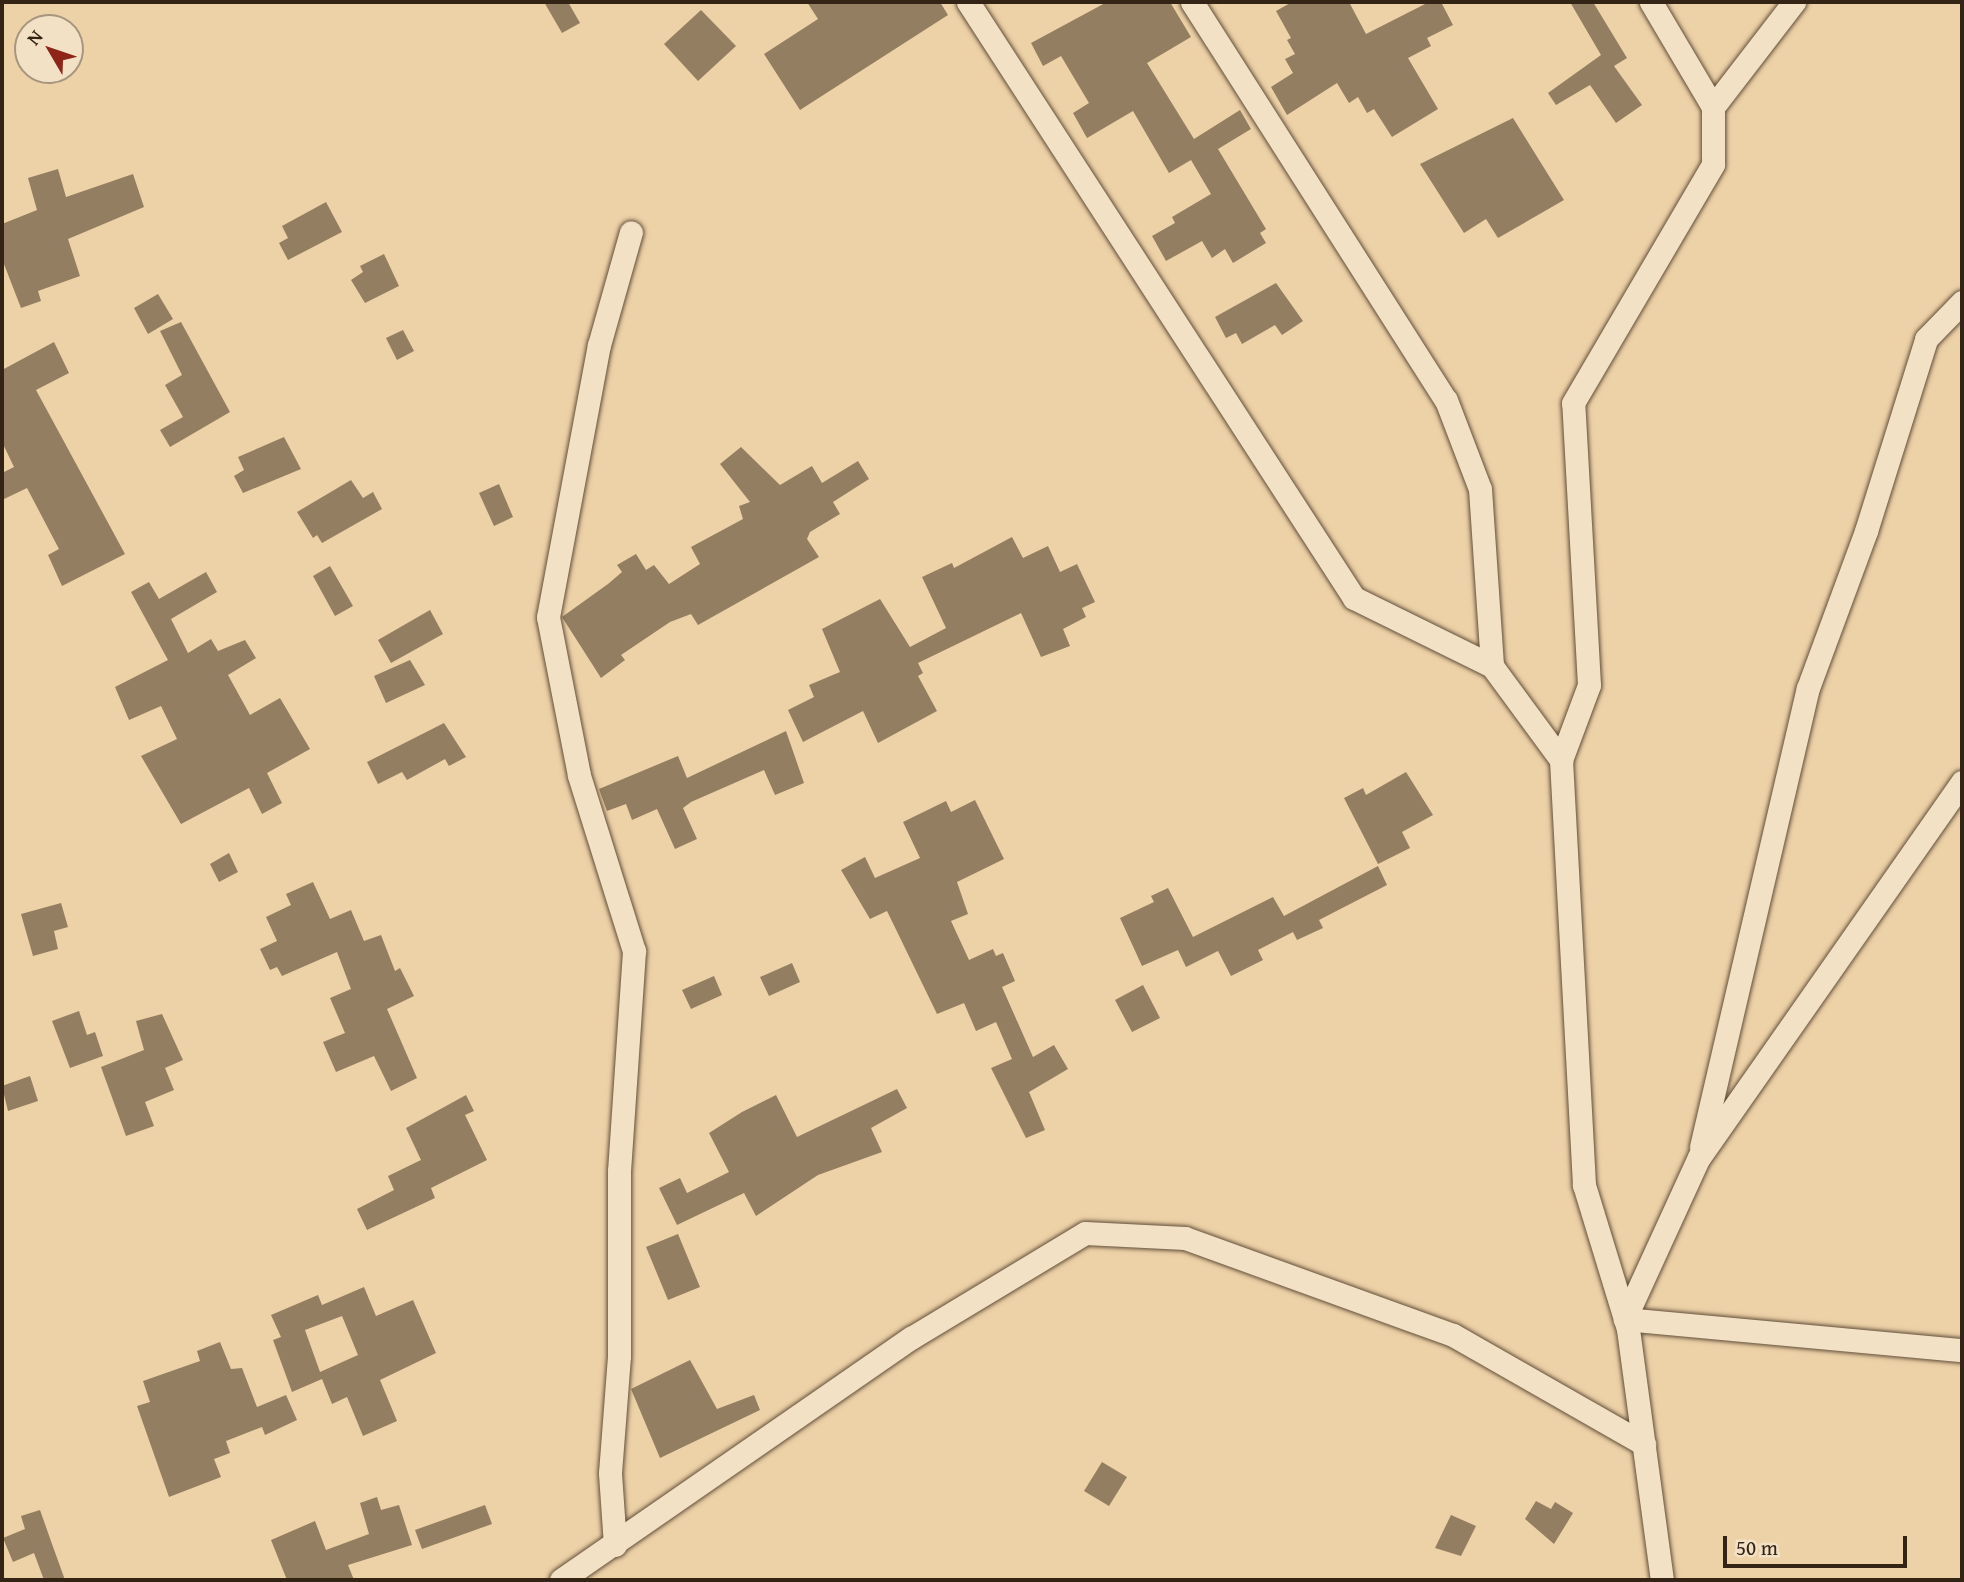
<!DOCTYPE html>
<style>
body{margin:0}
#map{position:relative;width:1964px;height:1582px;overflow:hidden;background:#edd1a7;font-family:"Gentium Book Plus",serif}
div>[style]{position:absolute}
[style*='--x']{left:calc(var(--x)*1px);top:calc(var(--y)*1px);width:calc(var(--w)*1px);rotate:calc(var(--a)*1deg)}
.building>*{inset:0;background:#947e61}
.roads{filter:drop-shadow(0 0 2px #624f3a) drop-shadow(0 0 2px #624f3a)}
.street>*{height:23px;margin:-11.5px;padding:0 11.5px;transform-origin:11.5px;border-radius:11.5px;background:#f3e1c6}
span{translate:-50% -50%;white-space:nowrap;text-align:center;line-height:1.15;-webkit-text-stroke:7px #f3e1c6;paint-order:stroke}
.frame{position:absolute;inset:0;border:4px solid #342415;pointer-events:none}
.north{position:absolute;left:14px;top:14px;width:70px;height:70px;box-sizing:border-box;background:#f3e1c6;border:2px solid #a7957f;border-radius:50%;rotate:309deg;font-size:19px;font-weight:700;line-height:28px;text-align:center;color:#342415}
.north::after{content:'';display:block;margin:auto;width:24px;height:32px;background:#8f2418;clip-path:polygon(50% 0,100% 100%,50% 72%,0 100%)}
.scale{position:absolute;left:1723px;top:1536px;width:184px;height:32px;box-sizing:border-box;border:4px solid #342415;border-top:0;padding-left:9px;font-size:21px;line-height:24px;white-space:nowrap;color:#342415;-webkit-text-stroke:5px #f3e1c6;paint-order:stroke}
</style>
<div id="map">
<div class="building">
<i style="clip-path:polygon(544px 2px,568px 2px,580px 23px,562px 33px)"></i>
<i style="clip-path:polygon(807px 2px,940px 2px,948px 15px,800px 110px,764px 54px,818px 19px)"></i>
<i style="clip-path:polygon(1107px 2px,1170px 2px,1191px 37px,1147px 63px,1194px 139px,1240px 110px,1251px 129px,1218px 149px,1266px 229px,1260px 233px,1266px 243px,1233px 263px,1225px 249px,1212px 258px,1202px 241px,1166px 261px,1152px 236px,1175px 223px,1172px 217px,1211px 194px,1191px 160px,1169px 173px,1133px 111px,1087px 138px,1073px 113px,1089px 103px,1061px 56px,1043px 66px,1031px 43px)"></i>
<i style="clip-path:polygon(1292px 2px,1349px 2px,1366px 34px,1429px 2px,1441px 2px,1453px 25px,1427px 38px,1431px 46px,1408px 58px,1438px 109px,1392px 137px,1374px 109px,1367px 113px,1358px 97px,1349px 103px,1337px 83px,1287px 115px,1271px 87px,1293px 73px,1285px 59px,1295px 54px,1287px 40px,1291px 38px,1276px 11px)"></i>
<i style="clip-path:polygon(1570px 2px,1593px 2px,1627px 58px,1614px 66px,1642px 105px,1616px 123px,1590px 85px,1556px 105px,1548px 93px,1601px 55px)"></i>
<i style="clip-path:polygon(701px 10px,736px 46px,698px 81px,664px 44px)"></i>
<i style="clip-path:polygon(1513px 118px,1564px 200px,1498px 238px,1486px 219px,1464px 233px,1420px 164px)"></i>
<i style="clip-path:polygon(58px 169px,66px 197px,133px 174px,144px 207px,68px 239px,80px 276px,38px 291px,41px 301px,21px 308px,2px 259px,2px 224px,37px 210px,28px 178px)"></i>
<i style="clip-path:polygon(326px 202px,342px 232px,288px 260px,279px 243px,288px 238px,282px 226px)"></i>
<i style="clip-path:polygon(384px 254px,399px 286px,365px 303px,351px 280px,363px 272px,360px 266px)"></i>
<i style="clip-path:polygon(1276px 283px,1303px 321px,1282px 335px,1275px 325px,1242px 344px,1236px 333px,1226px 338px,1215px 317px)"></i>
<i style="clip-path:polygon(158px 294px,173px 319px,148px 334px,134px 308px)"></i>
<i style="clip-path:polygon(181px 322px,230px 412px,170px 447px,160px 430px,183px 417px,165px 385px,182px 375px,160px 331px)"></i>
<i style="clip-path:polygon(403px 330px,414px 351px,397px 360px,386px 338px)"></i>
<i style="clip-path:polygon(54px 342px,69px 373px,36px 390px,125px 554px,62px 586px,48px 555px,59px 549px,27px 488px,2px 500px,2px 473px,14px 467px,2px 442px,2px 370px)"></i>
<i style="clip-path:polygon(284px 437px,301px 469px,243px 493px,234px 476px,244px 470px,238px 457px)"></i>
<i style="clip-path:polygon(741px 447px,780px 485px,812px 466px,822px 483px,858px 461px,869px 479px,833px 502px,840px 514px,810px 532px,807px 539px,819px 557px,698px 625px,691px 614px,670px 622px,621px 655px,625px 660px,601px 678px,562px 617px,608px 584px,622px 572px,617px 565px,636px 554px,646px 570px,654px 565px,669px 584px,700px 564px,691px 547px,743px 519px,739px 506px,750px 502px,720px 464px)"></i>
<i style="clip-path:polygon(351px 480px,363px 498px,373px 492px,382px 509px,322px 543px,317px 535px,313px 538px,297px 512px)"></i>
<i style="clip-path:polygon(499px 484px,513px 517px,494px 526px,479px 493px)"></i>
<i style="clip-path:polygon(1012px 537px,1023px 558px,1048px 546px,1060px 572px,1077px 564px,1095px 602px,1082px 608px,1086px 617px,1063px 629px,1070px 646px,1041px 657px,1021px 613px,918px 663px,923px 673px,918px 676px,937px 711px,878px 743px,863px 711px,803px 742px,788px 710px,814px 697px,809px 685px,840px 672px,822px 629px,880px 599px,910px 647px,946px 628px,922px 577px,952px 563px,954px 568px)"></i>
<i style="clip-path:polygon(330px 566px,353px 606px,335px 616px,313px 576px)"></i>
<i style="clip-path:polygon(206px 572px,217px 592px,171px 619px,188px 653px,211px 639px,218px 651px,245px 640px,256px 658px,228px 675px,250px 715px,280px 698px,310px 749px,267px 773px,282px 803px,262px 814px,249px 788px,181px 824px,141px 756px,177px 739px,161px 706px,129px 720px,115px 687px,168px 660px,131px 592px,149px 582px,159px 599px)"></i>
<i style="clip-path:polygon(430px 610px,443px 634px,391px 663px,378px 640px)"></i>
<i style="clip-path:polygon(410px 660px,425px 685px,386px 703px,374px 676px)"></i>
<i style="clip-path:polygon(444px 723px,466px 757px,449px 766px,445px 759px,407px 780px,402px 772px,378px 784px,367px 762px)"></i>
<i style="clip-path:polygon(786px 731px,804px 783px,775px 795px,764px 770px,691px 802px,683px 808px,697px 839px,675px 849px,657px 809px,632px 820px,626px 804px,607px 811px,599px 789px,678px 756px,687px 778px)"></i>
<i style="clip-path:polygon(1406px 772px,1433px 815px,1402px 832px,1410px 848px,1378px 864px,1344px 798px,1363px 788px,1366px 795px)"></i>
<i style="clip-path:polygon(975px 800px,1004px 859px,957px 882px,968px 914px,951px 921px,969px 960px,993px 949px,996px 956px,1003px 953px,1015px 981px,1002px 987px,1033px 1057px,1054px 1045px,1068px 1069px,1029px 1092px,1045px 1130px,1026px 1138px,991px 1068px,1012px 1059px,996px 1022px,976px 1031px,964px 1003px,937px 1014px,887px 911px,870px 919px,841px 870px,865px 857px,875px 878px,920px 858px,903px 822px,946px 801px,951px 812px)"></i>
<i style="clip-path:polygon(229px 853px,238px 872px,219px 882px,210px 864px)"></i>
<i style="clip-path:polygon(1378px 866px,1387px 885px,1319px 920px,1323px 928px,1297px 940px,1293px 932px,1258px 950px,1263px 960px,1231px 976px,1218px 951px,1186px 967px,1178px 950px,1142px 966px,1120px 918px,1154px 902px,1151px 896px,1168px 888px,1193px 937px,1273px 897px,1284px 916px)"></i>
<i style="clip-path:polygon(313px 882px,330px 919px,351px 910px,364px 941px,381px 935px,395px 971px,400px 968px,414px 996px,387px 1009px,417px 1078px,391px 1091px,374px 1056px,336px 1072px,323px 1042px,345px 1033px,330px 998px,351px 989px,337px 952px,282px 976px,277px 967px,270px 970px,260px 949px,277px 941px,266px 917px,291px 905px,286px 894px)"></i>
<i style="clip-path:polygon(61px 903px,68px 927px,54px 931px,58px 949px,33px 956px,21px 914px)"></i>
<i style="clip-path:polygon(792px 963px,800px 982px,769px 996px,760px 977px)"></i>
<i style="clip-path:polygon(714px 976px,722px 995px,691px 1009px,682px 990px)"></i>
<i style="clip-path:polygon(1143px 985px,1160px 1018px,1132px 1032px,1115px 1000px)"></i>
<i style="clip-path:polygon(79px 1011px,87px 1035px,95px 1032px,103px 1056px,70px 1068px,52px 1021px)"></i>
<i style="clip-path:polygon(162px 1014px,183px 1060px,165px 1068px,174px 1090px,145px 1102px,154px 1126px,126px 1136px,101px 1067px,144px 1050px,136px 1021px)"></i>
<i style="clip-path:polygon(30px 1076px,38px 1101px,8px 1111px,2px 1086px)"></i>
<i style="clip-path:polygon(897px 1089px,907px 1108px,871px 1128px,882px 1152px,818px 1175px,756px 1216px,744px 1193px,677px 1225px,659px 1188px,680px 1178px,687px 1193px,729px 1172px,709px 1133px,742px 1112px,776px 1095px,797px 1137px)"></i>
<i style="clip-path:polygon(466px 1095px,474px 1111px,465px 1115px,487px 1160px,431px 1188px,435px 1198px,367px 1230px,357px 1209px,394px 1190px,388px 1176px,421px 1160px,406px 1128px)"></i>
<i style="clip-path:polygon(678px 1234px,700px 1287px,668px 1300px,646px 1247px)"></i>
<i style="clip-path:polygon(evenodd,364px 1287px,376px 1316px,413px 1300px,436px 1353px,380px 1380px,397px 1421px,363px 1436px,347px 1397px,332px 1404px,322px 1379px,292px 1392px,273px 1340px,281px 1337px,271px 1315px,318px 1295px,322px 1305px,364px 1287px,342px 1316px,358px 1355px,320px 1372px,305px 1330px,342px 1316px)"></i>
<i style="clip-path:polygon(220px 1342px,231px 1369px,242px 1368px,257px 1407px,286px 1395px,297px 1420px,265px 1435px,262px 1427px,226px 1441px,230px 1453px,214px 1459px,221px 1477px,169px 1497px,137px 1406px,150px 1402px,143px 1381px,200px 1361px,197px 1351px)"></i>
<i style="clip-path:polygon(690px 1360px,717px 1409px,754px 1395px,760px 1410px,660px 1458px,631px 1389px)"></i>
<i style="clip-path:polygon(1102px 1462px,1127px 1477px,1109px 1506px,1084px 1491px)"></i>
<i style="clip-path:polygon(377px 1497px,381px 1510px,399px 1505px,412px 1545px,348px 1565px,354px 1580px,287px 1580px,271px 1540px,315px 1521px,326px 1550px,369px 1534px,360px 1503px)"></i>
<i style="clip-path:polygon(1536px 1501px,1551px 1509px,1555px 1502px,1573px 1513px,1554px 1544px,1525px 1519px)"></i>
<i style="clip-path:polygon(485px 1505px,492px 1524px,422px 1549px,415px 1530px)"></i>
<i style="clip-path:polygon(40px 1510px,52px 1544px,65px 1580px,44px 1580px,34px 1553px,13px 1562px,3px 1538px,25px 1529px,21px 1516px)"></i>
<i style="clip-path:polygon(1451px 1515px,1476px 1526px,1461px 1556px,1435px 1548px)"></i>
</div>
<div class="roads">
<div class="street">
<i style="--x:968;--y:2;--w:710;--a:57.07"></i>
<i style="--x:1354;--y:598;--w:154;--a:26.2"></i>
<i style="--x:1192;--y:2;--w:472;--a:57.5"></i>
<i style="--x:1446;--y:400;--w:95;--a:69.1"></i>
<i style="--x:1480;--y:489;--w:177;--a:86.1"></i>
<i style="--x:1492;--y:666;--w:117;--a:53.7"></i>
<i style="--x:1561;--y:760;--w:426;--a:86.9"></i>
<i style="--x:1584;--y:1185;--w:151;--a:73"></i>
<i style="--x:1628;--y:1329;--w:253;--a:82.3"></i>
<i style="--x:1713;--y:107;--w:133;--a:-52.4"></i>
<i style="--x:1561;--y:760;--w:80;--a:-69.5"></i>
<i style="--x:1589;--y:685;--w:282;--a:-93.2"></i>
<i style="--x:1573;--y:403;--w:277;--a:-59.6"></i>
<i style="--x:1713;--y:164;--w:57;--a:-90"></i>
<i style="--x:1713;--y:107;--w:122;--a:-120.6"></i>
<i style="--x:1962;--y:782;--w:458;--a:125"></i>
<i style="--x:1699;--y:1157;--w:178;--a:114.6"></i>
<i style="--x:1625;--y:1319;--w:338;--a:5.3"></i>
<i style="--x:1701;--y:1147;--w:471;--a:-76.9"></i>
<i style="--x:1808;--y:688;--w:167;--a:-69.7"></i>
<i style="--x:1866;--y:531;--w:201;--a:-72.6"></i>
<i style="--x:1926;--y:339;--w:52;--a:-45.8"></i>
<i style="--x:615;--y:1545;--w:72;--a:-94"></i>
<i style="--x:610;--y:1473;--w:117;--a:-85.6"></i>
<i style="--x:619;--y:1356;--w:185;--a:-90"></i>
<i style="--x:619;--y:1171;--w:221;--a:-86.1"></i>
<i style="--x:634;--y:951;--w:184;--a:-107.4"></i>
<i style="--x:579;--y:775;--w:161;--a:-101.1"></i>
<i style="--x:548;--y:617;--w:277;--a:-79.4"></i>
<i style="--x:599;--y:345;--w:117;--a:-74.2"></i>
<i style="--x:561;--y:1580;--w:426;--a:-34.7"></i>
<i style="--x:911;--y:1338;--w:203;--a:-31.1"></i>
<i style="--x:1085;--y:1233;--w:100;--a:2.9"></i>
<i style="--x:1185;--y:1238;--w:285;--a:19.9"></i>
<i style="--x:1453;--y:1335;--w:220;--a:29.7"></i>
</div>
</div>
<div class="frame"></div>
<div class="north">N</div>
<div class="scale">50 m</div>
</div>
